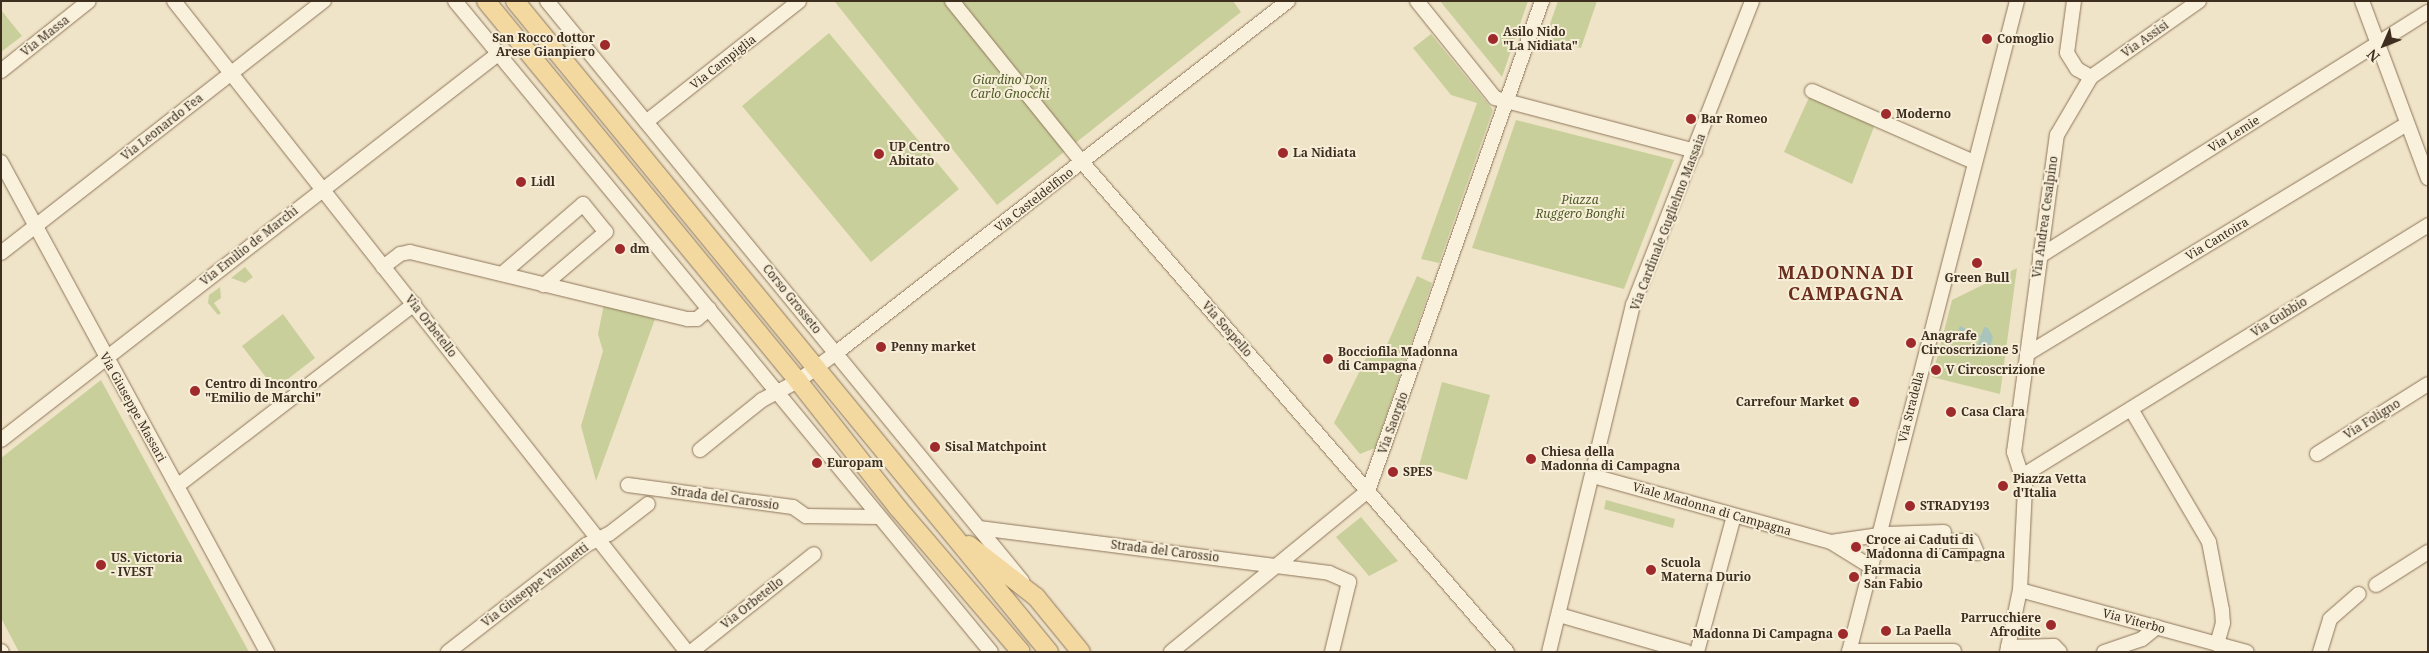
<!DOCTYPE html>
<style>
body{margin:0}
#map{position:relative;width:2429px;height:653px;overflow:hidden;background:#f0e4c8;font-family:"Noto Serif",serif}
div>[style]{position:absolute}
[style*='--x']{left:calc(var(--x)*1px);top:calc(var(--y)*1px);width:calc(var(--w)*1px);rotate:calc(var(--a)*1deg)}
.green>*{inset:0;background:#c9cf9b}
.water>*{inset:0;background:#a9c4bc}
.roads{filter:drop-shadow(0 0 1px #8d765c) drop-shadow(0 0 1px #8d765c)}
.minor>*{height:14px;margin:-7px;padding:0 7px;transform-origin:7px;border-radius:7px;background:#faf1dc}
.major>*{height:18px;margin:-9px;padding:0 9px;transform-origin:9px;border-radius:9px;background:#f3d9a0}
.dots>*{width:14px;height:14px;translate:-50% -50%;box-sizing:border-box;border:2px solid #f7eed8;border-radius:50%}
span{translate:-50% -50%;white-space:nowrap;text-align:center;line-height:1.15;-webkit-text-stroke:4px #f7eed8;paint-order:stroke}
.poi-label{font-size:12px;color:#3d2e20;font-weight:700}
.left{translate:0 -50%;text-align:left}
.right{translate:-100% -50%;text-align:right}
.street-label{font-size:12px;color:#3d2e20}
.park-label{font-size:12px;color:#4d5a26;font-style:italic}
.district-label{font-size:18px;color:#6b2e1e;font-weight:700;letter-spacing:1px}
.frame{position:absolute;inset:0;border:2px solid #3d2e20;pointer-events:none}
.north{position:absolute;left:2359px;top:20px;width:50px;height:50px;-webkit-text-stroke:4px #f7eed8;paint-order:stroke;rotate:226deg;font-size:14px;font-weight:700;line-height:20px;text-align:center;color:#3d2e20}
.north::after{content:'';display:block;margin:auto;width:18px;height:22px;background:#3d2e20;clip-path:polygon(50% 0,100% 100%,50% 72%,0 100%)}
</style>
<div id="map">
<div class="green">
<i style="clip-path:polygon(1233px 1px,1241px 12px,997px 205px,835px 2px)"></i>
<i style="clip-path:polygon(1440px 1px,1528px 1px,1502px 77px)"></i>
<i style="clip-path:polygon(1558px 1px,1597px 1px,1581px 48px,1544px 41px)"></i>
<i style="clip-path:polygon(1px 10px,22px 36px,1px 52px)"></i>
<i style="clip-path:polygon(829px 33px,959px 189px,871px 262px,742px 106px)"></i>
<i style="clip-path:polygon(1431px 34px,1493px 110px,1439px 263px,1421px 259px,1477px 103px,1451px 95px,1413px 48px)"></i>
<i style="clip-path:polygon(1812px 91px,1877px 119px,1852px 184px,1784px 152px)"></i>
<i style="clip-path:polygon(1516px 120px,1674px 160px,1624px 289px,1472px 248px)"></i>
<i style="clip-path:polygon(245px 267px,253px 277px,245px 283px,231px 278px)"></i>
<i style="clip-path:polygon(2017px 268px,2000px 394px,1932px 377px,1952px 300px)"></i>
<i style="clip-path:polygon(1417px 276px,1432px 283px,1375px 448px,1360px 454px,1334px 423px,1369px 352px,1383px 354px)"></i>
<i style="clip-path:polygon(220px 287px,221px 298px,214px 303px,221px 313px,218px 315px,208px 303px,209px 295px)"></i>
<i style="clip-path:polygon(605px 299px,655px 319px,596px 481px,581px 426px,603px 351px,598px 334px)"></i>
<i style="clip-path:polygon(283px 314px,315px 358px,275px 389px,242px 346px)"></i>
<i style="clip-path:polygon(101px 380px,231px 619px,249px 652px,19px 652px,1px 618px,1px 458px)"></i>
<i style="clip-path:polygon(1442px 382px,1490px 395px,1467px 480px,1419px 466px)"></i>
<i style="clip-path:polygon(1606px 500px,1675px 519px,1673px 528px,1604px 509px)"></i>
<i style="clip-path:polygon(1361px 517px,1398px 561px,1369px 576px,1336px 537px)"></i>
</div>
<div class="water">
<i style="clip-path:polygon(1960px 326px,1981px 336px,1984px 327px,1988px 328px,1993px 337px,1990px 347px,1976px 347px,1981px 338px,1958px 330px)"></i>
</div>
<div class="roads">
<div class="minor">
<i style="--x:174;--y:1;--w:829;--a:51.76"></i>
<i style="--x:455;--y:1;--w:843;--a:50.53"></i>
<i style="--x:547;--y:1;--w:750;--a:50.68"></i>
<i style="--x:952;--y:1;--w:207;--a:51.1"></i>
<i style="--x:1082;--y:162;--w:649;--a:49.06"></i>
<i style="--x:1417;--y:1;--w:124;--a:51.2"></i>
<i style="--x:1495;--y:98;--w:207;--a:14.8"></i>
<i style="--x:2074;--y:1;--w:52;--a:97.7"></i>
<i style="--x:2067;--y:53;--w:19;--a:58"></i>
<i style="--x:2077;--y:69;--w:16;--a:30"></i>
<i style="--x:2362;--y:1;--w:189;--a:69.6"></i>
<i style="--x:1;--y:71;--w:112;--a:-38.5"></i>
<i style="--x:1812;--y:91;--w:177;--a:23.7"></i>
<i style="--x:646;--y:122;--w:195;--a:-38.3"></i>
<i style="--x:1;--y:162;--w:558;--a:61.5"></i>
<i style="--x:1;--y:253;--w:410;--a:-38"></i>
<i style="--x:2040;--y:256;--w:458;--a:-32.2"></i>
<i style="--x:383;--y:267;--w:21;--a:-37"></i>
<i style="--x:400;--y:254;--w:10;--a:-11"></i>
<i style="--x:410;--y:252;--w:286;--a:13.6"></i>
<i style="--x:688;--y:319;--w:9;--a:0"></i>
<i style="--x:697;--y:319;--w:16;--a:-40"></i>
<i style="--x:502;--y:274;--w:107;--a:-40.8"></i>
<i style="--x:583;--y:204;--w:36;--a:51"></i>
<i style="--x:606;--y:232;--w:82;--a:139.5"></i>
<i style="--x:2027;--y:354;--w:444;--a:-31.2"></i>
<i style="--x:2131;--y:409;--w:154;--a:59.6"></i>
<i style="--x:2209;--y:542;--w:69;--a:79.2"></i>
<i style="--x:2222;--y:610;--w:13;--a:86"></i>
<i style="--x:2223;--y:623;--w:22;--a:106"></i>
<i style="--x:1;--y:440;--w:629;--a:-37.84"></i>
<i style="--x:700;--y:450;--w:80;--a:-38.9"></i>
<i style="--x:762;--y:400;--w:41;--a:-27.8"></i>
<i style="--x:798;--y:381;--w:47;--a:-36.4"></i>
<i style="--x:836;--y:353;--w:573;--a:-37.91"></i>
<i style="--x:2317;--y:454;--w:131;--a:-32.2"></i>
<i style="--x:1593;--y:476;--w:247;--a:15.5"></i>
<i style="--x:1831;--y:542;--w:47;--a:32"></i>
<i style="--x:2022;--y:476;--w:477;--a:-31.7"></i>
<i style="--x:628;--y:485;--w:166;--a:7.6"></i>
<i style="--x:793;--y:507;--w:16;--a:35"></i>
<i style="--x:806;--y:516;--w:73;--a:0.8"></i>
<i style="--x:177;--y:486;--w:299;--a:-37.5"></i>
<i style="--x:979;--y:528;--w:353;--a:7.3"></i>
<i style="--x:1329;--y:573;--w:22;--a:24"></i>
<i style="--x:1349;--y:582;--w:72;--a:103.7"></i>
<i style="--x:1930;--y:537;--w:7;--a:34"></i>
<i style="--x:1936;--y:541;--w:36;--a:0"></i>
<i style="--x:1972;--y:541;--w:13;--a:67"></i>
<i style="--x:1831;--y:542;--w:56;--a:-8.3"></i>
<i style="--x:1886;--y:534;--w:58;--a:-2"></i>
<i style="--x:2376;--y:585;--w:62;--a:-32.4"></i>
<i style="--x:2020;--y:590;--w:235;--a:15.3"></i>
<i style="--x:1559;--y:615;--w:133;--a:16.1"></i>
<i style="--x:2008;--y:647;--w:46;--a:-1.2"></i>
<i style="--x:2054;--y:646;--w:8;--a:45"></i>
<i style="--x:1;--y:651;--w:1;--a:45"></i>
<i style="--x:1849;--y:651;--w:105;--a:0"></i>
<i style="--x:448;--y:652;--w:175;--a:-37.8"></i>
<i style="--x:586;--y:545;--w:25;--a:-26"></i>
<i style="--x:609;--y:534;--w:49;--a:-37.6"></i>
<i style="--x:691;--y:652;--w:157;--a:-38.5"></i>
<i style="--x:1171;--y:652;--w:254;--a:-39.3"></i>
<i style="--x:1368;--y:491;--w:520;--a:-70.45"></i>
<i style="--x:1549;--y:652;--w:357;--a:-76.4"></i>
<i style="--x:1633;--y:305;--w:326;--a:-68.6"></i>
<i style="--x:1697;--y:652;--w:141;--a:-74.8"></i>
<i style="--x:1849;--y:652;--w:672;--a:-75.53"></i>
<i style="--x:2007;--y:652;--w:63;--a:-78.2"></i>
<i style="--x:2020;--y:590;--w:104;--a:-87.2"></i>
<i style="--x:2025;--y:486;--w:36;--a:-108"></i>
<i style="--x:2014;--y:452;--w:320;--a:-82.3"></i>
<i style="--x:2057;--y:135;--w:67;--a:-59.6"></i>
<i style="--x:2091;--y:77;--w:132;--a:-35.1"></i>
<i style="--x:2104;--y:652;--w:40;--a:-18.9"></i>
<i style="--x:2142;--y:639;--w:19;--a:-39"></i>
<i style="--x:2320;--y:652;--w:34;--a:-73"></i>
<i style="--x:2330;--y:619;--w:38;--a:-41"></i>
</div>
<div class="major">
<i style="--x:486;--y:1;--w:492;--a:50.6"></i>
<i style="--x:798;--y:381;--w:162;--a:51.8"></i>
<i style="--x:898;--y:508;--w:189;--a:49.5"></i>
<i style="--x:515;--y:1;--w:842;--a:50.64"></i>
<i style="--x:969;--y:545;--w:85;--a:37.8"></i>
<i style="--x:1036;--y:597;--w:71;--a:50.7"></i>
</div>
</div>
<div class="dots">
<i style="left:1493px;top:39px;background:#9e2a2b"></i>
<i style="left:1987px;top:39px;background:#9e2a2b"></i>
<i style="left:605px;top:45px;background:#9e2a2b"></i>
<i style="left:1886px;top:114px;background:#9e2a2b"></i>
<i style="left:1691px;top:119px;background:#9e2a2b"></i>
<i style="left:1283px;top:153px;background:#9e2a2b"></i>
<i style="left:879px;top:154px;background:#9e2a2b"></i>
<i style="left:521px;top:182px;background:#9e2a2b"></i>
<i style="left:620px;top:249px;background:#9e2a2b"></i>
<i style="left:1977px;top:263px;background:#9e2a2b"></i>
<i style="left:1911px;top:343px;background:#9e2a2b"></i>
<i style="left:881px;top:347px;background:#9e2a2b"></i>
<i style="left:1328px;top:359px;background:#9e2a2b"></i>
<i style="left:1936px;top:370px;background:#9e2a2b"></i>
<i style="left:195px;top:391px;background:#9e2a2b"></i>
<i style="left:1854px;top:402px;background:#9e2a2b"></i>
<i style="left:1951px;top:412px;background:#9e2a2b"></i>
<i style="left:935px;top:447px;background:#9e2a2b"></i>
<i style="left:1531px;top:459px;background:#9e2a2b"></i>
<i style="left:817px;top:463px;background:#9e2a2b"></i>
<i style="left:1393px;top:472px;background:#9e2a2b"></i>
<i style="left:2003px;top:486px;background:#9e2a2b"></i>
<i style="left:1910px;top:506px;background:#9e2a2b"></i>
<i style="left:1856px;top:547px;background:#9e2a2b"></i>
<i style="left:101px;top:565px;background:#9e2a2b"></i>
<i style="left:1651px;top:570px;background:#9e2a2b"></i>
<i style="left:1854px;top:577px;background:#9e2a2b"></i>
<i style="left:2051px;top:625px;background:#9e2a2b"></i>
<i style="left:1886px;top:631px;background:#9e2a2b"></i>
<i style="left:1843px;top:634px;background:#9e2a2b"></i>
</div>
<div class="poi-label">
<span class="left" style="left:1503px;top:39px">Asilo Nido<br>"La Nidiata"</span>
<span class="right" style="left:595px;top:45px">San Rocco dottor<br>Arese Gianpiero</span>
<span class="left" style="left:1997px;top:39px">Comoglio</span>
<span class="left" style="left:1896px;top:114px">Moderno</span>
<span class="left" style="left:1701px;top:119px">Bar Romeo</span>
<span class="left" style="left:889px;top:154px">UP Centro<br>Abitato</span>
<span class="left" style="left:1293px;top:153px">La Nidiata</span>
<span class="left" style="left:531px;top:182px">Lidl</span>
<span class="left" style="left:630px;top:249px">dm</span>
<span style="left:1977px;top:278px">Green Bull</span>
<span class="left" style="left:1921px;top:343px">Anagrafe<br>Circoscrizione 5</span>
<span class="left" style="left:891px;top:347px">Penny market</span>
<span class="left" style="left:1338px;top:359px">Bocciofila Madonna<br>di Campagna</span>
<span class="left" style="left:1946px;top:370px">V Circoscrizione</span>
<span class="left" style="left:205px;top:391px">Centro di Incontro<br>"Emilio de Marchi"</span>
<span class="right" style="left:1844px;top:402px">Carrefour Market</span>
<span class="left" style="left:1961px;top:412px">Casa Clara</span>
<span class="left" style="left:945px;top:447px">Sisal Matchpoint</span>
<span class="left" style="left:1541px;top:459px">Chiesa della<br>Madonna di Campagna</span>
<span class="left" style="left:827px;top:463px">Europam</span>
<span class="left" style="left:1403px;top:472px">SPES</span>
<span class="left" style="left:2013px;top:486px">Piazza Vetta<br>d'Italia</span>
<span class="left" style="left:1920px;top:506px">STRADY193</span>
<span class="left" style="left:1866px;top:547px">Croce ai Caduti di<br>Madonna di Campagna</span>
<span class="left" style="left:111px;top:565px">US. Victoria<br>- IVEST</span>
<span class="left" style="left:1661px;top:570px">Scuola<br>Materna Durio</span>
<span class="left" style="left:1864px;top:577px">Farmacia<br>San Fabio</span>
<span class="right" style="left:2041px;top:625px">Parrucchiere<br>Afrodite</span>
<span class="left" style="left:1896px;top:631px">La Paella</span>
<span class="right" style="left:1833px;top:634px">Madonna Di Campagna</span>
</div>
<div class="street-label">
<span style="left:45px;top:36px;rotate:-38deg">Via Massa</span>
<span style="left:2145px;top:39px;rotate:-35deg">Via Assisi</span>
<span style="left:723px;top:62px;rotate:-38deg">Via Campiglia</span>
<span style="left:162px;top:127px;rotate:-38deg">Via Leonardo Fea</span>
<span style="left:2234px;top:134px;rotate:-32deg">Via Lemie</span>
<span style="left:1034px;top:200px;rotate:-38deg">Via Casteldelfino</span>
<span style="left:2045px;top:217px;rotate:-82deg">Via Andrea Cesalpino</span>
<span style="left:1668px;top:222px;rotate:-69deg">Via Cardinale Guglielmo Massaia</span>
<span style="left:2217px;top:239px;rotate:-31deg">Via Cantoira</span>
<span style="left:249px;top:246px;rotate:-38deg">Via Emilio de Marchi</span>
<span style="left:792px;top:299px;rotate:51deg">Corso Grosseto</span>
<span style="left:2279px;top:317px;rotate:-32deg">Via Gubbio</span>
<span style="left:431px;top:326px;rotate:52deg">Via Orbetello</span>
<span style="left:1227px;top:329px;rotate:49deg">Via Sospello</span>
<span style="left:133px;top:407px;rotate:61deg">Via Giuseppe Massari</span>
<span style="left:1911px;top:407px;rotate:-76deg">Via Stradella</span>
<span style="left:2372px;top:419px;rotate:-32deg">Via Foligno</span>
<span style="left:1393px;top:423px;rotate:-70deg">Via Saorgio</span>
<span style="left:725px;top:498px;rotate:8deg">Strada del Carossio</span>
<span style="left:1712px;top:509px;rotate:16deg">Viale Madonna di Campagna</span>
<span style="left:1165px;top:551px;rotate:7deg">Strada del Carossio</span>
<span style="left:535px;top:585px;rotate:-37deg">Via Giuseppe Vaninetti</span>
<span style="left:752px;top:603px;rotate:-38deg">Via Orbetello</span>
<span style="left:2134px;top:621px;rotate:15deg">Via Viterbo</span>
</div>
<div class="park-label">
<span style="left:1010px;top:87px">Giardino Don<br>Carlo Gnocchi</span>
<span style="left:1580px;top:207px">Piazza<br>Ruggero Bonghi</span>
</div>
<div class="district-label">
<span style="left:1846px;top:283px">MADONNA DI<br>CAMPAGNA</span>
</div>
<div class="frame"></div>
<div class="north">N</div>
</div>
